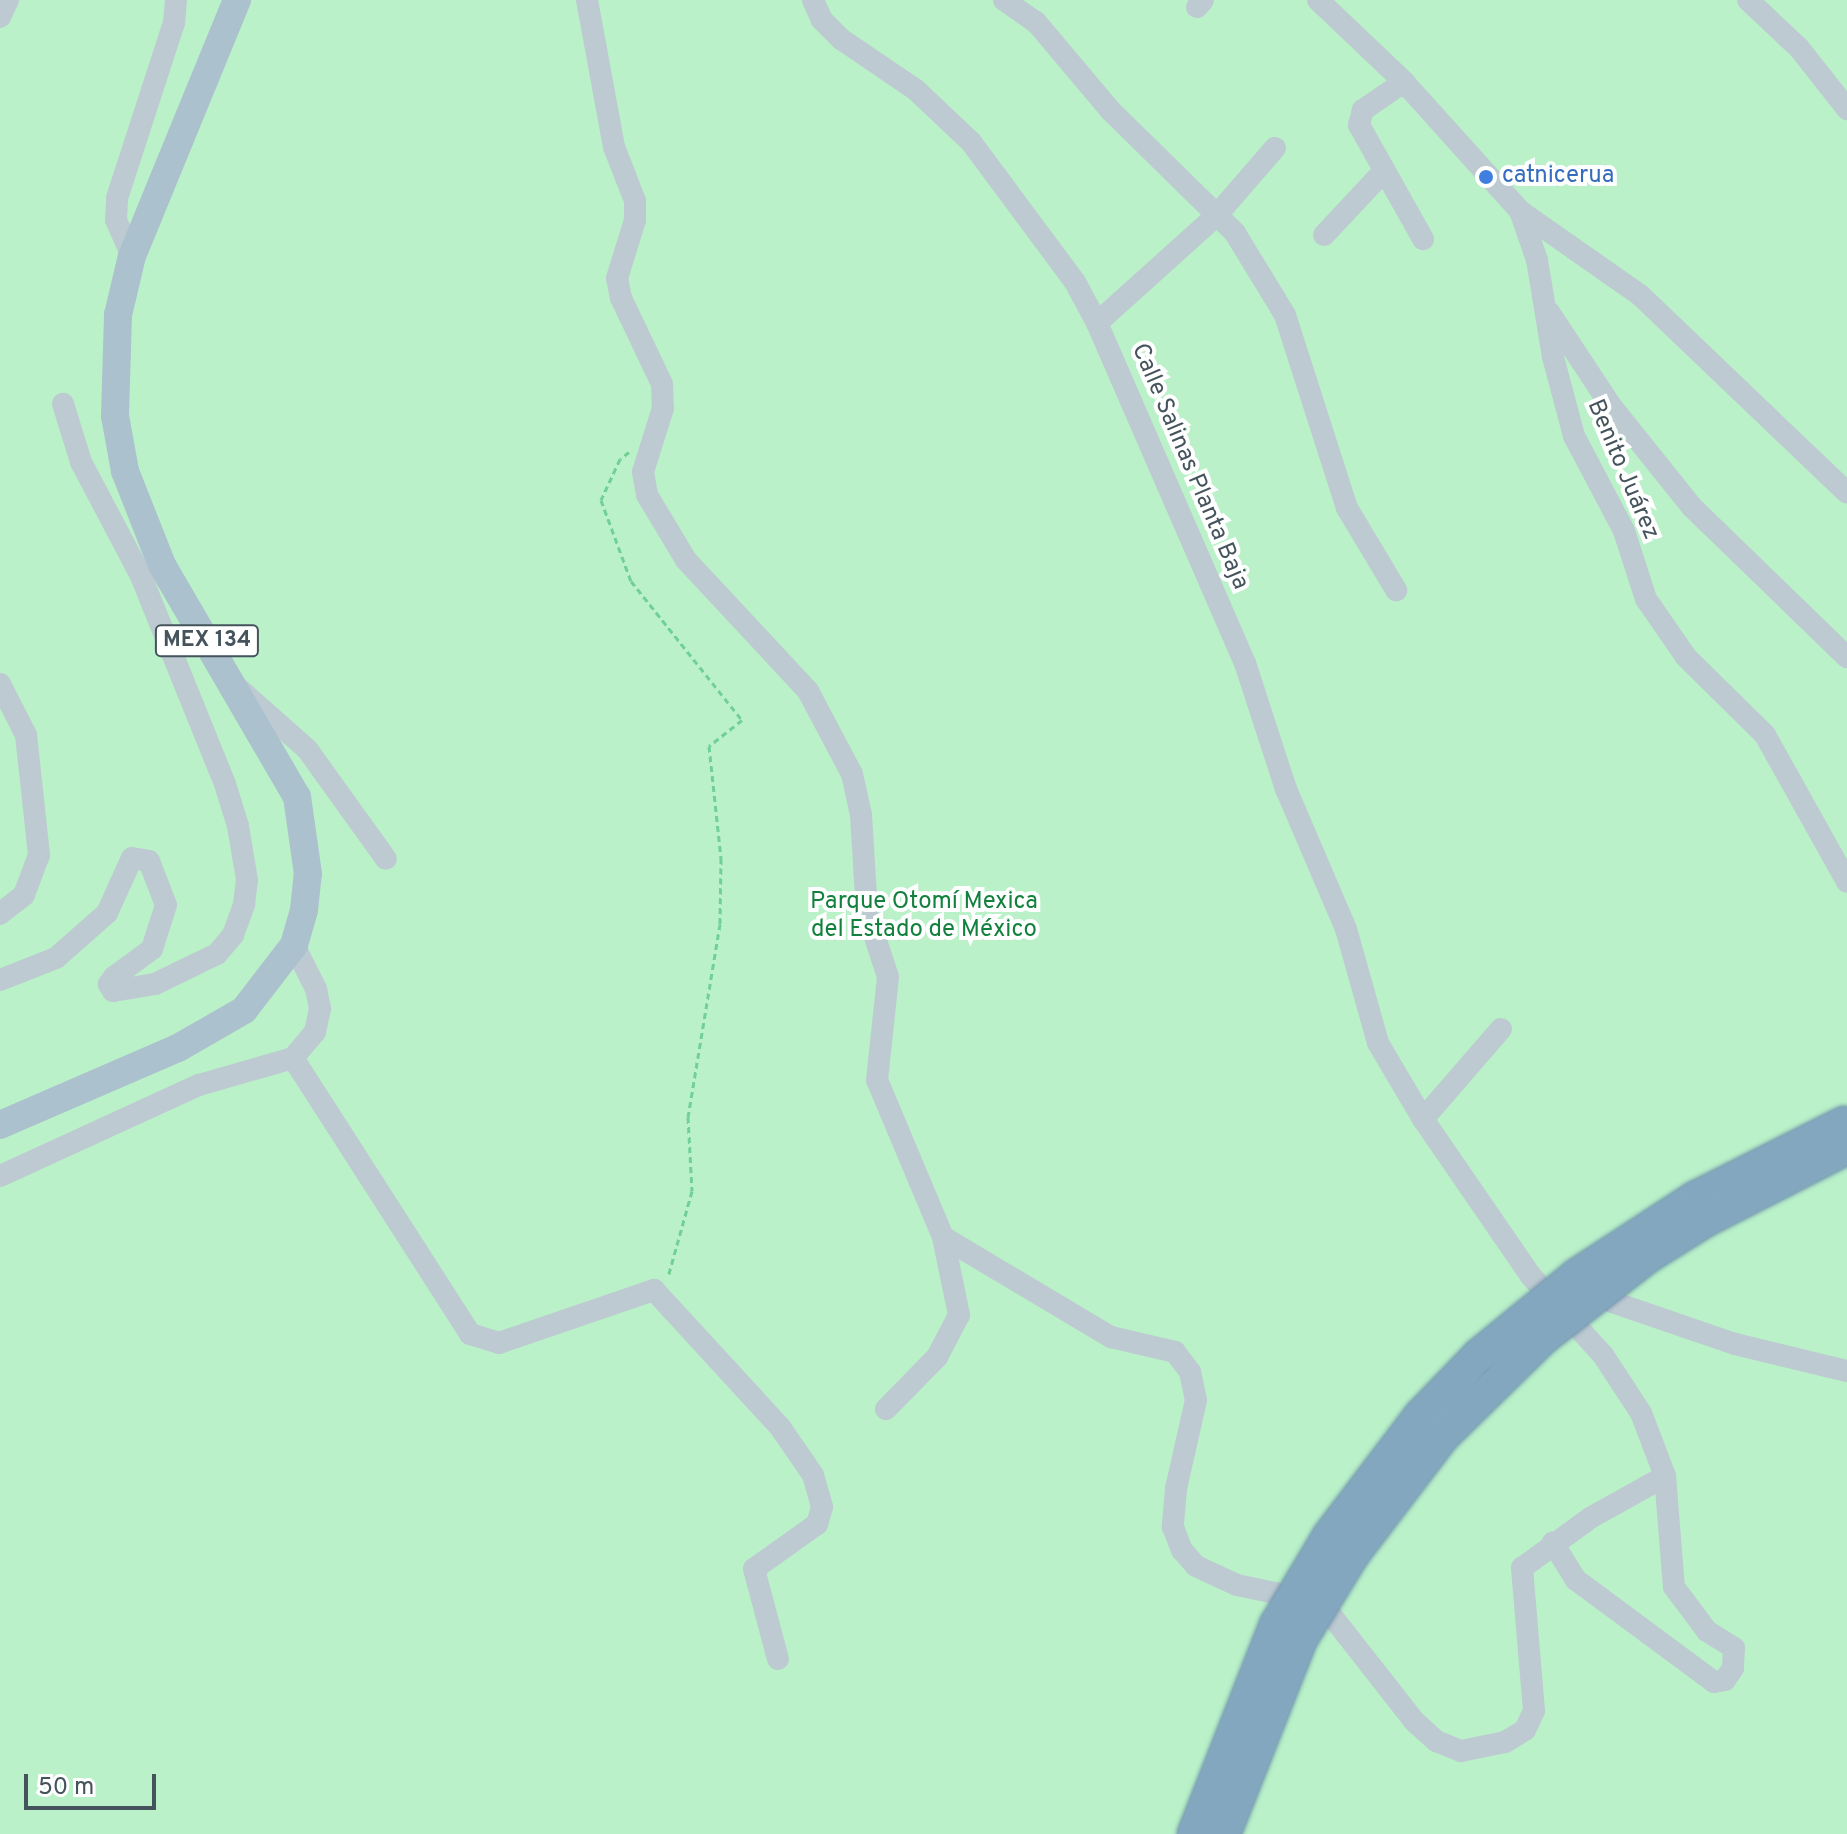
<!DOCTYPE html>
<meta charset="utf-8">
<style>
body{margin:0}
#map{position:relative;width:1847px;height:1834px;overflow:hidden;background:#f1eeee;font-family:Overpass,sans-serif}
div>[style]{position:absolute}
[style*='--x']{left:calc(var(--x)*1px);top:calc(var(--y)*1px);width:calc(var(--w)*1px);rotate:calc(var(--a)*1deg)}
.green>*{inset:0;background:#baf1c9}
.path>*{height:3px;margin-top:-1.5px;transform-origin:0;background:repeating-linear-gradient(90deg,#70d096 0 6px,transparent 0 10px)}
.minor>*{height:22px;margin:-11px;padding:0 11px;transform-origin:11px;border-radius:11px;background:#becad1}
.major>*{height:28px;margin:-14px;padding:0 14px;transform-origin:14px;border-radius:14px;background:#acc1ce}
.bridges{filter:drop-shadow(0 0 2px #6e92ab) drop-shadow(0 0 2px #6e92ab)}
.highway-bridge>*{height:32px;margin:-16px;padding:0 16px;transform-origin:16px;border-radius:16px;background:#83a7bf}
.dots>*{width:22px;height:22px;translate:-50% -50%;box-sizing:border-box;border:4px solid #fff;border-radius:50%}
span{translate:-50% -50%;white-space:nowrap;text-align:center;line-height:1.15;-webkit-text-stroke:8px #fff;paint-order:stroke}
.shield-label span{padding:2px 6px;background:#fff;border:2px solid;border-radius:6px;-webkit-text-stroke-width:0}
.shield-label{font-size:22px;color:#45545c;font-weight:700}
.shop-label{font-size:24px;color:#366cbe}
.left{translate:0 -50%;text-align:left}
.street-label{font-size:24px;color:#45545c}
.park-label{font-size:24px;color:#13813e}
.scale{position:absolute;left:24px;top:1774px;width:132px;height:36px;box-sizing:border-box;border:4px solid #45545c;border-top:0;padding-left:10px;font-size:24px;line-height:28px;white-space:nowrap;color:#45545c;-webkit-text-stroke:6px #fff;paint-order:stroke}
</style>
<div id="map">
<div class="green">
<i style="clip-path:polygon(0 0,1847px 0,1847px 1834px,0 1834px)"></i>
</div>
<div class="path">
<i style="--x:629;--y:452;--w:11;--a:142"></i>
<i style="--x:620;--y:459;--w:45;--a:114.9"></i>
<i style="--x:601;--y:500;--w:86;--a:69.7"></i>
<i style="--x:631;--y:581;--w:178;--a:51.4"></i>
<i style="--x:742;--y:720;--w:42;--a:141.8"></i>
<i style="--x:709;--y:746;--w:113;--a:83.9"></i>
<i style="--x:721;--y:858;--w:66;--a:90.9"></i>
<i style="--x:720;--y:924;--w:196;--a:99.4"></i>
<i style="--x:688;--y:1117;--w:74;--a:86.9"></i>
<i style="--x:692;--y:1191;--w:89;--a:105.6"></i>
</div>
<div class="minor">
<i style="--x:587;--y:0;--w:149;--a:79.6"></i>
<i style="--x:614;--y:147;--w:58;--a:68.7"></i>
<i style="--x:635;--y:201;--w:19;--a:90"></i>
<i style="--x:635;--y:220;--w:61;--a:107.2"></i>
<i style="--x:617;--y:278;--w:20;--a:79"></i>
<i style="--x:621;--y:298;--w:95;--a:64.5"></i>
<i style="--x:662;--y:384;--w:24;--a:88"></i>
<i style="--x:663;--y:408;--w:67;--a:107.4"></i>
<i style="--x:643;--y:472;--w:23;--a:80"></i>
<i style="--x:647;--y:495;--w:76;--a:59"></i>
<i style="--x:686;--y:560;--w:179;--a:47"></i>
<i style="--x:808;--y:691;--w:94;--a:62.1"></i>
<i style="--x:852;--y:774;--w:42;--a:77.6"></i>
<i style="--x:861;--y:815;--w:98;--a:86.5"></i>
<i style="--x:867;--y:913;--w:67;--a:71.8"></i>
<i style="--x:888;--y:977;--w:104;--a:96.1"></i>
<i style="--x:877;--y:1080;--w:170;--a:67.2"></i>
<i style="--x:943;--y:1237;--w:80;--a:78.4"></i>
<i style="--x:959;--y:1315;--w:47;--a:117.6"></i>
<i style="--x:937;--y:1357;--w:73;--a:134.4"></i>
<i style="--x:813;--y:0;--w:22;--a:66"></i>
<i style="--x:822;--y:20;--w:27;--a:45"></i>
<i style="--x:841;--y:39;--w:91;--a:34.2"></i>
<i style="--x:916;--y:90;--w:76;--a:43.4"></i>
<i style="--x:971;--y:142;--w:174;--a:53.4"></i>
<i style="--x:1075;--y:282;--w:47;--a:61.8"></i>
<i style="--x:1097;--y:323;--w:371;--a:66.5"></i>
<i style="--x:1245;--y:663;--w:133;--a:72"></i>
<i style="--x:1286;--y:789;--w:152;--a:66.8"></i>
<i style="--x:1346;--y:929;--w:118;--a:74.3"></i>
<i style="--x:1378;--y:1043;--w:88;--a:59.4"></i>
<i style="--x:1423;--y:1119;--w:191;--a:55.5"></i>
<i style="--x:1531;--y:1276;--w:107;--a:47.7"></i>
<i style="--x:1603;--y:1355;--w:69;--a:56.8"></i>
<i style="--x:1641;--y:1413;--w:67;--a:69.1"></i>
<i style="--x:1665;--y:1476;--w:111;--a:85.4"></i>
<i style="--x:1674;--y:1587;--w:55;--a:53.1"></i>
<i style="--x:1707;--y:1631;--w:32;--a:32"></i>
<i style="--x:1734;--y:1648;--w:20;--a:93"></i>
<i style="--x:1733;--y:1668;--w:14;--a:124"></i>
<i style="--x:1725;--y:1680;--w:11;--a:170"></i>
<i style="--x:1714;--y:1682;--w:172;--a:-143.5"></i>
<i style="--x:1576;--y:1580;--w:44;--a:-121.9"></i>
<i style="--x:1004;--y:0;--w:39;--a:35"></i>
<i style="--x:1036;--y:22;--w:116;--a:49.9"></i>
<i style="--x:1111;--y:111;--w:174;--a:44.5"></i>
<i style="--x:1235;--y:233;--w:96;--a:58.6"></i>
<i style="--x:1285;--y:315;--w:203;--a:72.2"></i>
<i style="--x:1347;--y:508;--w:96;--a:59.1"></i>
<i style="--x:1318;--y:0;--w:119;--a:43.6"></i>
<i style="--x:1404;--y:82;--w:173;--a:48"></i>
<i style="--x:1520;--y:211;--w:52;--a:70.9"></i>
<i style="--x:1537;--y:260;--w:98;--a:80.6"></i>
<i style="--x:1553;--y:357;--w:82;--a:75.1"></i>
<i style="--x:1574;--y:436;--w:107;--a:62.2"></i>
<i style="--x:1624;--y:531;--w:71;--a:72.1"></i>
<i style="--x:1646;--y:599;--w:70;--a:55.4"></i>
<i style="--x:1686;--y:657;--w:111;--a:44.6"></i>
<i style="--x:1765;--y:735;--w:168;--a:60.8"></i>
<i style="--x:1748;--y:0;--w:70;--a:43.3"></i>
<i style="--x:1799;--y:48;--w:78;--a:51.8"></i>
<i style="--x:1197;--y:7;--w:9;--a:-49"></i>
<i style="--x:0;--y:17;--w:19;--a:-65"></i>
<i style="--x:1404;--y:82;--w:50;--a:145.7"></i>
<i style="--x:1363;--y:110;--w:16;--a:105"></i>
<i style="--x:1359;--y:125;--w:131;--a:60.7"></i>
<i style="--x:1520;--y:211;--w:146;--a:35"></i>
<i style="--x:1640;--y:295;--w:286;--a:43.7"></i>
<i style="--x:1324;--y:235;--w:86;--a:-46.9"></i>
<i style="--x:132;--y:256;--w:39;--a:-114"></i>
<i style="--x:116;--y:220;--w:22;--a:-87"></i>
<i style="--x:117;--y:198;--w:184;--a:-72"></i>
<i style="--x:174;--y:23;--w:23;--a:-85"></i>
<i style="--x:1549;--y:312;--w:113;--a:56.6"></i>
<i style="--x:1611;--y:406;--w:129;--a:51.3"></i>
<i style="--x:1692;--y:507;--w:216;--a:44.1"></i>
<i style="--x:1097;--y:323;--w:160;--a:-42"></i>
<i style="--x:1216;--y:216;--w:90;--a:-49.1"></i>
<i style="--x:0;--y:684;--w:57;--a:63"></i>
<i style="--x:26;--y:735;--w:121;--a:83.8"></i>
<i style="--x:39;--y:855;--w:43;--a:110.6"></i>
<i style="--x:24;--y:895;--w:31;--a:142"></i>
<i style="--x:238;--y:688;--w:92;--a:41.5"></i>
<i style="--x:307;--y:749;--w:135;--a:54.3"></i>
<i style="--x:0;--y:980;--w:60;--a:-21.4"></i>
<i style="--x:56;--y:958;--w:68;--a:-41.4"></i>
<i style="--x:107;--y:913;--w:60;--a:-65.6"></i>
<i style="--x:132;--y:858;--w:17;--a:10"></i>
<i style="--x:149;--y:861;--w:47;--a:68.9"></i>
<i style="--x:166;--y:905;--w:46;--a:107.7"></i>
<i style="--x:152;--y:949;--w:47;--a:143.6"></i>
<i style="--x:114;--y:977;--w:9;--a:126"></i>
<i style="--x:109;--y:984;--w:8;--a:60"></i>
<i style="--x:113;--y:991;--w:43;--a:-9.5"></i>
<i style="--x:155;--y:984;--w:69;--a:-25.8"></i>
<i style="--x:217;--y:954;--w:25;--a:-50"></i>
<i style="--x:233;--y:935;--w:33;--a:-70"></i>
<i style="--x:244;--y:904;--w:24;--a:-83"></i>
<i style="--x:247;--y:880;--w:55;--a:-99.5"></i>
<i style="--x:238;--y:826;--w:44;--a:-107.2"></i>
<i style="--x:225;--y:784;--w:227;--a:-112"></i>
<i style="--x:140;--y:574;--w:127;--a:-117.8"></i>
<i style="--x:81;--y:462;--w:61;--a:-107.2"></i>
<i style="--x:293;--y:1058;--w:328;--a:57.3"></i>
<i style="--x:470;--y:1334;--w:30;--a:17"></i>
<i style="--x:499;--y:1343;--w:164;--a:-18.9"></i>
<i style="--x:654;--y:1290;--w:186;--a:47.4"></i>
<i style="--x:780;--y:1427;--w:58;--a:55.5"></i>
<i style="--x:813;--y:1475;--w:33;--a:74"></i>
<i style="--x:822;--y:1507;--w:18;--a:106"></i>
<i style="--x:817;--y:1524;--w:77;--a:144.5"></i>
<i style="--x:754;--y:1569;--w:93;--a:75.1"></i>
<i style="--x:1423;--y:1119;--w:119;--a:-49.1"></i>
<i style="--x:0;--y:1176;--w:219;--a:-24.6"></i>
<i style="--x:199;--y:1085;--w:98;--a:-16"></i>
<i style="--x:293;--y:1058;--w:34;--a:-50"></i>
<i style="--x:315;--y:1032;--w:24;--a:-78"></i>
<i style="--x:320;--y:1009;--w:20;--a:-101"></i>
<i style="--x:316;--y:989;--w:49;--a:-116.6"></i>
<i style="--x:943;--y:1237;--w:196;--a:30.8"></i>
<i style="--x:1111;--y:1337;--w:66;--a:13.2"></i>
<i style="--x:1175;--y:1352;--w:25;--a:53"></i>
<i style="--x:1190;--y:1372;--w:29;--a:78"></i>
<i style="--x:1196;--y:1400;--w:91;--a:102.7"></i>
<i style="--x:1176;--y:1489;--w:38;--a:95"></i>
<i style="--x:1173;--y:1527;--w:25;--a:69"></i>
<i style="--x:1182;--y:1550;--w:21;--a:49"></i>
<i style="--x:1196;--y:1566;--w:45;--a:24.9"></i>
<i style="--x:1237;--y:1585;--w:78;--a:11.9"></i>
<i style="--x:1313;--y:1601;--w:23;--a:38"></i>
<i style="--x:1331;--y:1615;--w:135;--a:51.9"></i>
<i style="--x:1414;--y:1721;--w:30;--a:42"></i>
<i style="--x:1436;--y:1741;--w:27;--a:22"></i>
<i style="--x:1461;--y:1751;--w:45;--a:-11.6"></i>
<i style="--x:1505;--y:1742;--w:23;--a:-31"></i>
<i style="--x:1525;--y:1730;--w:21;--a:-65"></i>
<i style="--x:1534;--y:1711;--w:144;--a:-94.8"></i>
<i style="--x:1522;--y:1568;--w:84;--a:-36.3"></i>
<i style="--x:1590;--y:1518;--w:86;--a:-29.2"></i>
<i style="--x:1586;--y:1293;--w:157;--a:18.9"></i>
<i style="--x:1735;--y:1344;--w:115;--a:13.6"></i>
</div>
<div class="major">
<i style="--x:0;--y:1125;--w:194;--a:-23.4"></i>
<i style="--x:178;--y:1048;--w:76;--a:-29.9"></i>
<i style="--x:244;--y:1010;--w:82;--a:-52.4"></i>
<i style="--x:294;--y:945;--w:36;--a:-74"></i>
<i style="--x:304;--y:910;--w:36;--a:-84"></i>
<i style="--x:308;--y:874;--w:78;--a:-98.1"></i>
<i style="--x:297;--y:797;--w:268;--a:-120.2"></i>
<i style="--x:162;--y:565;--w:101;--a:-111.5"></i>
<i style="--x:125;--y:471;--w:56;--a:-100.3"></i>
<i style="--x:115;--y:416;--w:101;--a:-88.3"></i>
<i style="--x:118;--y:315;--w:61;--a:-76.7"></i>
<i style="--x:132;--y:256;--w:277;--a:-67.7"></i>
</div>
<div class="bridges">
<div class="highway-bridge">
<i style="--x:1194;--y:1834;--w:225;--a:-68.6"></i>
<i style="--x:1276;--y:1625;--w:104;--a:-59.2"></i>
<i style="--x:1329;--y:1536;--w:152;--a:-52.8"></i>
<i style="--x:1421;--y:1415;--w:82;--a:-46"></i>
<i style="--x:1478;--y:1356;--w:128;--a:-39.3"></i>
<i style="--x:1577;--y:1275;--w:141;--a:-33.1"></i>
<i style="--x:1695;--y:1198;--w:167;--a:-26.7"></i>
<i style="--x:1224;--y:1834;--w:210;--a:-68.5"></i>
<i style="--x:1301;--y:1639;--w:100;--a:-58.5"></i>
<i style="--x:1353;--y:1554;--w:148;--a:-52.7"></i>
<i style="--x:1443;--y:1436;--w:140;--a:-44.4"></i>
<i style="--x:1543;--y:1338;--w:132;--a:-37.9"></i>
<i style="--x:1647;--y:1257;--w:70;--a:-32.1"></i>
<i style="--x:1706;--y:1220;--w:158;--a:-27.1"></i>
</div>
</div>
<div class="dots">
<i style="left:1486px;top:177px;background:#3f7fe0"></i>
</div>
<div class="shield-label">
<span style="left:207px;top:641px">MEX 134</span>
</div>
<div class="shop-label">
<span class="left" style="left:1502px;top:177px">catnicerua</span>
</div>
<div class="street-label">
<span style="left:1189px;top:467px;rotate:67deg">Calle Salinas Planta Baja</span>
<span style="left:1622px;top:470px;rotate:67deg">Benito Juárez</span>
</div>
<div class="park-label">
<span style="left:924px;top:917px">Parque Otomí Mexica<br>del Estado de México</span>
</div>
<div class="scale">50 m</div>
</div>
